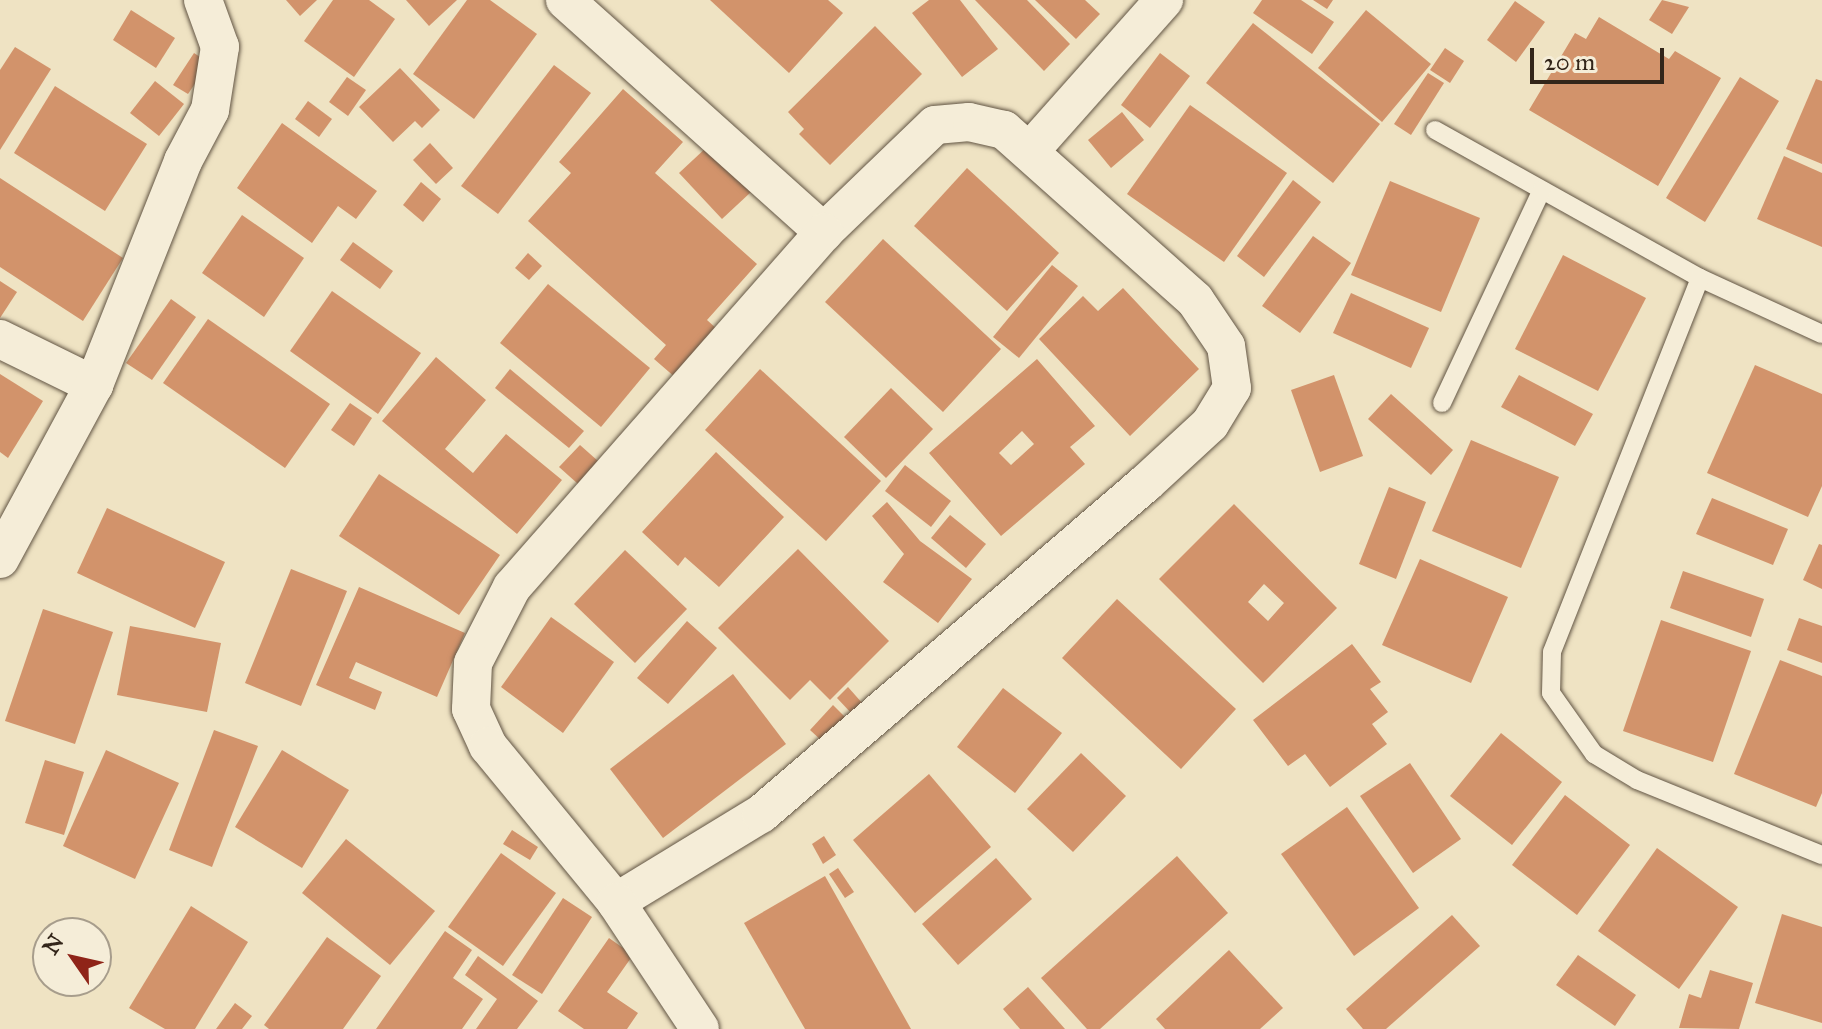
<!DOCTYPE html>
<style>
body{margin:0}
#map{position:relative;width:1822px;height:1029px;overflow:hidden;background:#efe3c3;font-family:"IM FELL Great Primer",serif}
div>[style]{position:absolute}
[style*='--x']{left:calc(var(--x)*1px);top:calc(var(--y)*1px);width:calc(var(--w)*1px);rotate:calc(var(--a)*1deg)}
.building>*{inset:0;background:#d2936b}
.roads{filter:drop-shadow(0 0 2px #625544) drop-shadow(0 0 2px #625544)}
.service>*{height:18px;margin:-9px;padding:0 9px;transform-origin:9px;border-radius:9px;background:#f5edd8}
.minor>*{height:38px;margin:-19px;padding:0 19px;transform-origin:19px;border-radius:19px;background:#f5edd8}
span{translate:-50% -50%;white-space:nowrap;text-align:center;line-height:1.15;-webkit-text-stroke:6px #f5edd8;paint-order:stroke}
.north{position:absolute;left:32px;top:917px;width:80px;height:80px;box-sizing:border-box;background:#f5edd8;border:2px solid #a79d8c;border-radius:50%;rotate:304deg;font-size:22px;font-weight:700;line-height:32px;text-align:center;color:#33261a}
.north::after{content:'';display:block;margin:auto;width:28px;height:36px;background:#8f2418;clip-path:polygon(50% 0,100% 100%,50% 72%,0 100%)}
.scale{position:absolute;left:1530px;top:48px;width:134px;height:36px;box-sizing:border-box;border:4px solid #33261a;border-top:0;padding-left:10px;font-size:24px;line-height:28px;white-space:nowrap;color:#33261a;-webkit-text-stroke:6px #f5edd8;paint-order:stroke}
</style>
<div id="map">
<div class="building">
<i style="clip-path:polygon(286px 0,317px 0,300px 16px)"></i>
<i style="clip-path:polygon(333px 0,369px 0,395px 19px,354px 77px,304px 41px)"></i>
<i style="clip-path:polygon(406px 0,457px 0,429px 26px)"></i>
<i style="clip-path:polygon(467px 0,490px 0,537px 34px,474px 119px,413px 74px)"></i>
<i style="clip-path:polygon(710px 0,828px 0,843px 13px,789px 73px)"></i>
<i style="clip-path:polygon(929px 0,960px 0,998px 49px,962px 77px,912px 13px)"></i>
<i style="clip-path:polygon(975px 0,1027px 0,1070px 44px,1044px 71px)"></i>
<i style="clip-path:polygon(1035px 0,1085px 0,1100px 14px,1076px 39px)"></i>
<i style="clip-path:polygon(1262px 0,1301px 0,1334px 22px,1312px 54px,1253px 13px)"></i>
<i style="clip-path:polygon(1313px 0,1333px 0,1327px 9px)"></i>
<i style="clip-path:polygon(1662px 0,1689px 7px,1672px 34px,1649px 20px)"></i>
<i style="clip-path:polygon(1515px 1px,1545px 22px,1516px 62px,1487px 40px)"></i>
<i style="clip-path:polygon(131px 10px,175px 38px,156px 68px,113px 40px)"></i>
<i style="clip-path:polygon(1366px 10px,1431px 64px,1382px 122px,1318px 68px)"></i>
<i style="clip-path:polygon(1599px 17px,1669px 59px,1675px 51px,1721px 78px,1658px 186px,1529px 110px,1575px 33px,1586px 39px)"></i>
<i style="clip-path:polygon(1253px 23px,1380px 124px,1333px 183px,1206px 83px)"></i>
<i style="clip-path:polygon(875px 26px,922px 74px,830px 165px,799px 134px,804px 129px,788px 112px)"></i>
<i style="clip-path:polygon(15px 47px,51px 69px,0 150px,0 70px)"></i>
<i style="clip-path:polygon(1445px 48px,1464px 61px,1450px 83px,1430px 70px)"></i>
<i style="clip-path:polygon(194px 53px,209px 63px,188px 94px,173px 85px)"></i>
<i style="clip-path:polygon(1160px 53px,1190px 76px,1150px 128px,1121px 105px)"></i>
<i style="clip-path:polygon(554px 65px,591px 93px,498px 214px,461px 186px)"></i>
<i style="clip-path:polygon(400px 68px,440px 110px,422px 128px,415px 121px,393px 142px,359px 107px)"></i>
<i style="clip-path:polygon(1428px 73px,1444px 83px,1411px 135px,1394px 124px)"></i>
<i style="clip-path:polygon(347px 77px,366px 90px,348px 116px,329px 102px)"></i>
<i style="clip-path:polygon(1740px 77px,1779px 101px,1705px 222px,1666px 198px)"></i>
<i style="clip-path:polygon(1816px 79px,1822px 81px,1822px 164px,1786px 149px)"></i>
<i style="clip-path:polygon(155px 81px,184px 104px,159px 136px,130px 113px)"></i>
<i style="clip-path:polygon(55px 86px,147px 144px,105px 211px,14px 153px)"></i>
<i style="clip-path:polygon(623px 89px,683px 142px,655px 173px,757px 264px,707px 320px,718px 330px,676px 378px,654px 359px,666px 345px,528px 221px,571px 173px,559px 162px)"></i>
<i style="clip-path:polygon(308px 101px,332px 119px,319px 137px,295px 119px)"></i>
<i style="clip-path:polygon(1190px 105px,1287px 173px,1224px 262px,1127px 194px)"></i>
<i style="clip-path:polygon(1122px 112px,1144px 140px,1111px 168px,1088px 140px)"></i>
<i style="clip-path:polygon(282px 123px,377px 191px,356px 219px,338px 206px,312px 243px,237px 188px)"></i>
<i style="clip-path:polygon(430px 143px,453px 168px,436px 184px,413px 160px)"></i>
<i style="clip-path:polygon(708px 146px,751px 192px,722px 219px,679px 173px)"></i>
<i style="clip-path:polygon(1784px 156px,1822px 173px,1822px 247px,1757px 219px)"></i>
<i style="clip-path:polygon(967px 168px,1059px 253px,1007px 311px,914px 226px)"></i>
<i style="clip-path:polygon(0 178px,123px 258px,83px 321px,0 267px)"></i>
<i style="clip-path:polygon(1293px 180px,1321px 202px,1264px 277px,1237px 256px)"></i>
<i style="clip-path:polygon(1390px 181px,1480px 218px,1441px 312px,1351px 275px)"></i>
<i style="clip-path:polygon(421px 182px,441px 199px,423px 222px,403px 205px)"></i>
<i style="clip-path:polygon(242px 215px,304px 258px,264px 317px,202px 273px)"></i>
<i style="clip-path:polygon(1313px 236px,1351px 263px,1300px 333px,1262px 306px)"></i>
<i style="clip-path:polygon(883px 239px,1001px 349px,943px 412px,825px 302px)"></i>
<i style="clip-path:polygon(353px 242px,393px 271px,380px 289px,340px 260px)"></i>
<i style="clip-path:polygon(528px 253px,542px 266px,529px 280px,515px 268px)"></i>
<i style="clip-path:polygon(1563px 255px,1646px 298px,1598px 391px,1515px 349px)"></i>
<i style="clip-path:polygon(1052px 265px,1078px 286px,1019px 358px,993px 337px)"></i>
<i style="clip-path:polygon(0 281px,17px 292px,0 318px)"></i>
<i style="clip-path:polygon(548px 284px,650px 368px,601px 427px,500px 343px)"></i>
<i style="clip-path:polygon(1123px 288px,1199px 369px,1130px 436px,1039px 339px,1083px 296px,1098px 311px)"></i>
<i style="clip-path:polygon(332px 291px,421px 353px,378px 414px,290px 351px)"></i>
<i style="clip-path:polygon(1351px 293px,1429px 328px,1411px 368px,1333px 333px)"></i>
<i style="clip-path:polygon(171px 299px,196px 317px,152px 380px,126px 363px)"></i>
<i style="clip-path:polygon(208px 319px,330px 404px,285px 468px,163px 383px)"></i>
<i style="clip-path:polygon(436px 357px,486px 400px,445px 449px,473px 473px,506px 434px,562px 480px,517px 534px,382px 421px)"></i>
<i style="clip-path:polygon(evenodd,1037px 359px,1095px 426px,1070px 447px,1085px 464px,1001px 536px,929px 453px,1037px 359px,1022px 431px,1034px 444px,1011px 465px,999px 453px,1022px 431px)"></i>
<i style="clip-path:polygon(1755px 365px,1822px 394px,1822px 486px,1808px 517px,1707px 473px)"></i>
<i style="clip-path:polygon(510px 369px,584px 431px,569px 448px,495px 388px)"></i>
<i style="clip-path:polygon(760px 369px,881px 481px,826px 541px,705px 430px)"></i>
<i style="clip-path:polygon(0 374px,43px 401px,8px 458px,0 452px)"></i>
<i style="clip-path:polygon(1334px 375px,1363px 456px,1320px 472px,1291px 390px)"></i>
<i style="clip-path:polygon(1519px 375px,1593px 414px,1575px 446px,1501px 407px)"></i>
<i style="clip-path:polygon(891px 388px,933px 429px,886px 478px,844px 437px)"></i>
<i style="clip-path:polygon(1391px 394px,1453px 450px,1431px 475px,1368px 419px)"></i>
<i style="clip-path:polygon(350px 403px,372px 418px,354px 446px,331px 430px)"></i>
<i style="clip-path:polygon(1471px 440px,1559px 477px,1521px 568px,1432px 531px)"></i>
<i style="clip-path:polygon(580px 445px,607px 469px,587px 492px,559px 467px)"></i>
<i style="clip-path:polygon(716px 452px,784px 517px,719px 587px,685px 557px,678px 566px,642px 532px)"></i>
<i style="clip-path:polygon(905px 465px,951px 501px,931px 527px,885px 491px)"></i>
<i style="clip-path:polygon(379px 474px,500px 555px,459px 615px,339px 536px)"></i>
<i style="clip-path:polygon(1389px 487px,1426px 502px,1396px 579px,1359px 564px)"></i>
<i style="clip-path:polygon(1712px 498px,1788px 529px,1773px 565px,1696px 534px)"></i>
<i style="clip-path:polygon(887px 502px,920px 541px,972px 579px,938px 623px,883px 582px,904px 554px,872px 516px)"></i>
<i style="clip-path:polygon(evenodd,1234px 504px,1337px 608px,1263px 683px,1159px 579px,1234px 504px,1264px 584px,1284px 603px,1268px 621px,1248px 602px,1264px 584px)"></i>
<i style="clip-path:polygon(107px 508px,225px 562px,195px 628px,77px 573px)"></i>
<i style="clip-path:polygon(950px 515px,986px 544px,966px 568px,931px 538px)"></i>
<i style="clip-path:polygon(1819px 544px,1822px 545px,1822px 589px,1803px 580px)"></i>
<i style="clip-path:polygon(798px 549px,889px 641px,830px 700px,810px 680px,790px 700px,718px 628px)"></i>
<i style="clip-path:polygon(625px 550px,687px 609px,635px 663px,574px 604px)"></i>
<i style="clip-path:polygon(1420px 559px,1508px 597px,1471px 683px,1382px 645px)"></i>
<i style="clip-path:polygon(291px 569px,347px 591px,301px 706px,245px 683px)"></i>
<i style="clip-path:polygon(1683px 571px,1764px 599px,1751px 637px,1670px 608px)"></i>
<i style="clip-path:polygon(359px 587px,465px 633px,437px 697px,356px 662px,349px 678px,382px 692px,375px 710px,316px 685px)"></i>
<i style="clip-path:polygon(1117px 599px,1236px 709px,1181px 769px,1062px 658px)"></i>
<i style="clip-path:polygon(43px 609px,113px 632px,75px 744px,5px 721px)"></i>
<i style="clip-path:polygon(551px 617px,614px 662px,563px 733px,501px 687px)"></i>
<i style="clip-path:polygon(1799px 618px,1822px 626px,1822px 663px,1787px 650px)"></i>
<i style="clip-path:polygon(1661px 620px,1751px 651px,1713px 762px,1623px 731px)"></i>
<i style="clip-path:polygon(687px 621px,717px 648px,668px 704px,637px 678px)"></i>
<i style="clip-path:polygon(130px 626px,221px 643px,207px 712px,117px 695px)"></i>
<i style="clip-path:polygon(1352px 644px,1381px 682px,1370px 689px,1388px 712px,1372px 724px,1387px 744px,1330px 787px,1305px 754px,1288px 766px,1253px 720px)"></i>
<i style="clip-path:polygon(1780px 660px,1822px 676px,1822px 793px,1816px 807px,1734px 774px)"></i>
<i style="clip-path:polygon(733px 674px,786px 744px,663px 838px,610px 769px)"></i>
<i style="clip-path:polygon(848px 687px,863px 704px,852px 714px,837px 698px)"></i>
<i style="clip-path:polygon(1003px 688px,1062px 733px,1015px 793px,957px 747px)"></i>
<i style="clip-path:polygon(833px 705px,846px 718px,823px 742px,810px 730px)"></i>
<i style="clip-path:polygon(214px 730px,258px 746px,212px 867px,169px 850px)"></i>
<i style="clip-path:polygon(1501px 733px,1562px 782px,1512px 845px,1450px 796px)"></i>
<i style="clip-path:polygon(106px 750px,179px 783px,135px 879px,63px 846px)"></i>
<i style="clip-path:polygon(282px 750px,349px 790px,302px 868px,235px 827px)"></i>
<i style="clip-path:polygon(1081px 753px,1126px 796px,1073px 852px,1027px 809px)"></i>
<i style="clip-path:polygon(45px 760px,84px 772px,64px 835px,25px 823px)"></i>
<i style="clip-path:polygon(1410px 763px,1461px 839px,1413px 873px,1360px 796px)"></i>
<i style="clip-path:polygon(929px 774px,991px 847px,915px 913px,853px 840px)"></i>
<i style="clip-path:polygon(1565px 795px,1630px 845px,1577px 915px,1512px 865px)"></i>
<i style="clip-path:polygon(1347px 807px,1419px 908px,1354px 956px,1281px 854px)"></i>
<i style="clip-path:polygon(512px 830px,538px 847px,530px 860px,503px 844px)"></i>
<i style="clip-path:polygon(824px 836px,836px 855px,823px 864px,812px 844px)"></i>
<i style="clip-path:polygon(346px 839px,435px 911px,390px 965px,302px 893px)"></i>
<i style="clip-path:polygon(1657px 848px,1738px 907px,1679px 989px,1598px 931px)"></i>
<i style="clip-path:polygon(501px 853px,556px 893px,503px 966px,448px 927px)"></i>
<i style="clip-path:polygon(1177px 856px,1228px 913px,1100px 1029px,1087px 1029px,1041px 978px)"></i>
<i style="clip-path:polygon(996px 858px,1032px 899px,958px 965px,922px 924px)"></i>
<i style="clip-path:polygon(838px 868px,854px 892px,845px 898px,829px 874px)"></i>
<i style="clip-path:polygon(825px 876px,911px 1029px,805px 1029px,744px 923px)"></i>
<i style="clip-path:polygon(563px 898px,592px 917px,542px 994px,512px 975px)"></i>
<i style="clip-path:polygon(191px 906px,248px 942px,195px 1029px,165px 1029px,129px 1008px)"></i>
<i style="clip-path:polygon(1782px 914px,1822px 927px,1822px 1023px,1755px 1003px)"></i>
<i style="clip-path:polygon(1452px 915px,1480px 946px,1386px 1029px,1363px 1029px,1346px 1009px)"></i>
<i style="clip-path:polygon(445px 931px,472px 950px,453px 978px,483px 999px,462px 1029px,376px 1029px)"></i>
<i style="clip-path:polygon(327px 937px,381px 976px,343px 1029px,269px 1029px,264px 1025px)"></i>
<i style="clip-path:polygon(609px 938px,633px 955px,607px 992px,638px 1013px,627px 1029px,584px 1029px,558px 1011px)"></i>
<i style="clip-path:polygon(1229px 950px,1283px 1008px,1260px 1029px,1165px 1029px,1156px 1019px)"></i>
<i style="clip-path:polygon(1578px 955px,1636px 995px,1615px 1026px,1556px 985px)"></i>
<i style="clip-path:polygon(478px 956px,538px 1001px,517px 1029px,476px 1029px,497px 999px,465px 975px)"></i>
<i style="clip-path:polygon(1710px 970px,1753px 983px,1739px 1029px,1679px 1028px,1689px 994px,1701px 998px)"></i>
<i style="clip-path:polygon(1028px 987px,1065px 1029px,1020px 1029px,1003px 1009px)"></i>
<i style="clip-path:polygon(235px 1003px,252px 1016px,242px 1029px,216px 1029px)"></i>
</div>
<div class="roads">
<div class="service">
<i style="--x:1435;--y:130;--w:304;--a:29.2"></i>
<i style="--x:1700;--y:278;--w:134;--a:24.7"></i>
<i style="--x:1700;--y:278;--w:402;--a:111.6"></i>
<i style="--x:1552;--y:652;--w:41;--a:91.4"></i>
<i style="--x:1551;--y:693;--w:75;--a:54.8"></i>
<i style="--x:1594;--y:754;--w:50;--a:31.2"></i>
<i style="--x:1637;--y:780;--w:200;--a:22.1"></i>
<i style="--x:1442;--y:403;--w:235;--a:-64.9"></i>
</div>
<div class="minor">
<i style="--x:565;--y:0;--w:348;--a:41.9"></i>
<i style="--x:1030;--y:151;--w:202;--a:-48.4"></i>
<i style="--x:0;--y:339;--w:105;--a:26.1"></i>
<i style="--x:0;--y:559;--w:198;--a:-61.6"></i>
<i style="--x:94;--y:385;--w:241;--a:-68.3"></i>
<i style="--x:183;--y:161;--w:58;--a:-62.1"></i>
<i style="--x:210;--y:110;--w:64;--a:-81"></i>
<i style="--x:220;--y:47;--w:50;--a:-109.9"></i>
<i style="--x:616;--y:902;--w:170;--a:-31.3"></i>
<i style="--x:761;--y:814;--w:508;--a:-40.69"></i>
<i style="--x:1146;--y:483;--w:87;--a:-42.7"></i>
<i style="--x:1210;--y:424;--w:42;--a:-58.6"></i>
<i style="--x:1232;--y:388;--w:42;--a:-98.1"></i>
<i style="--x:1226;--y:346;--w:55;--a:-124"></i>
<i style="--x:1195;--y:300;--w:256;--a:-138.3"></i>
<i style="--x:1004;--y:130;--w:36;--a:-167"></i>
<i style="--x:969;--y:122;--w:34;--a:175"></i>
<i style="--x:935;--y:125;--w:154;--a:136.1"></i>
<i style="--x:824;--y:232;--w:473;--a:131.3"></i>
<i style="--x:512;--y:587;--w:85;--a:117.2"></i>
<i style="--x:473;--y:663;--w:46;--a:92.5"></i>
<i style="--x:471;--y:709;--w:41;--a:65.3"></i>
<i style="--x:488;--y:746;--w:202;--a:50.6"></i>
<i style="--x:616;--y:902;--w:152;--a:56.5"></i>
</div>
</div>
<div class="north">N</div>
<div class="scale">20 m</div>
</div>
